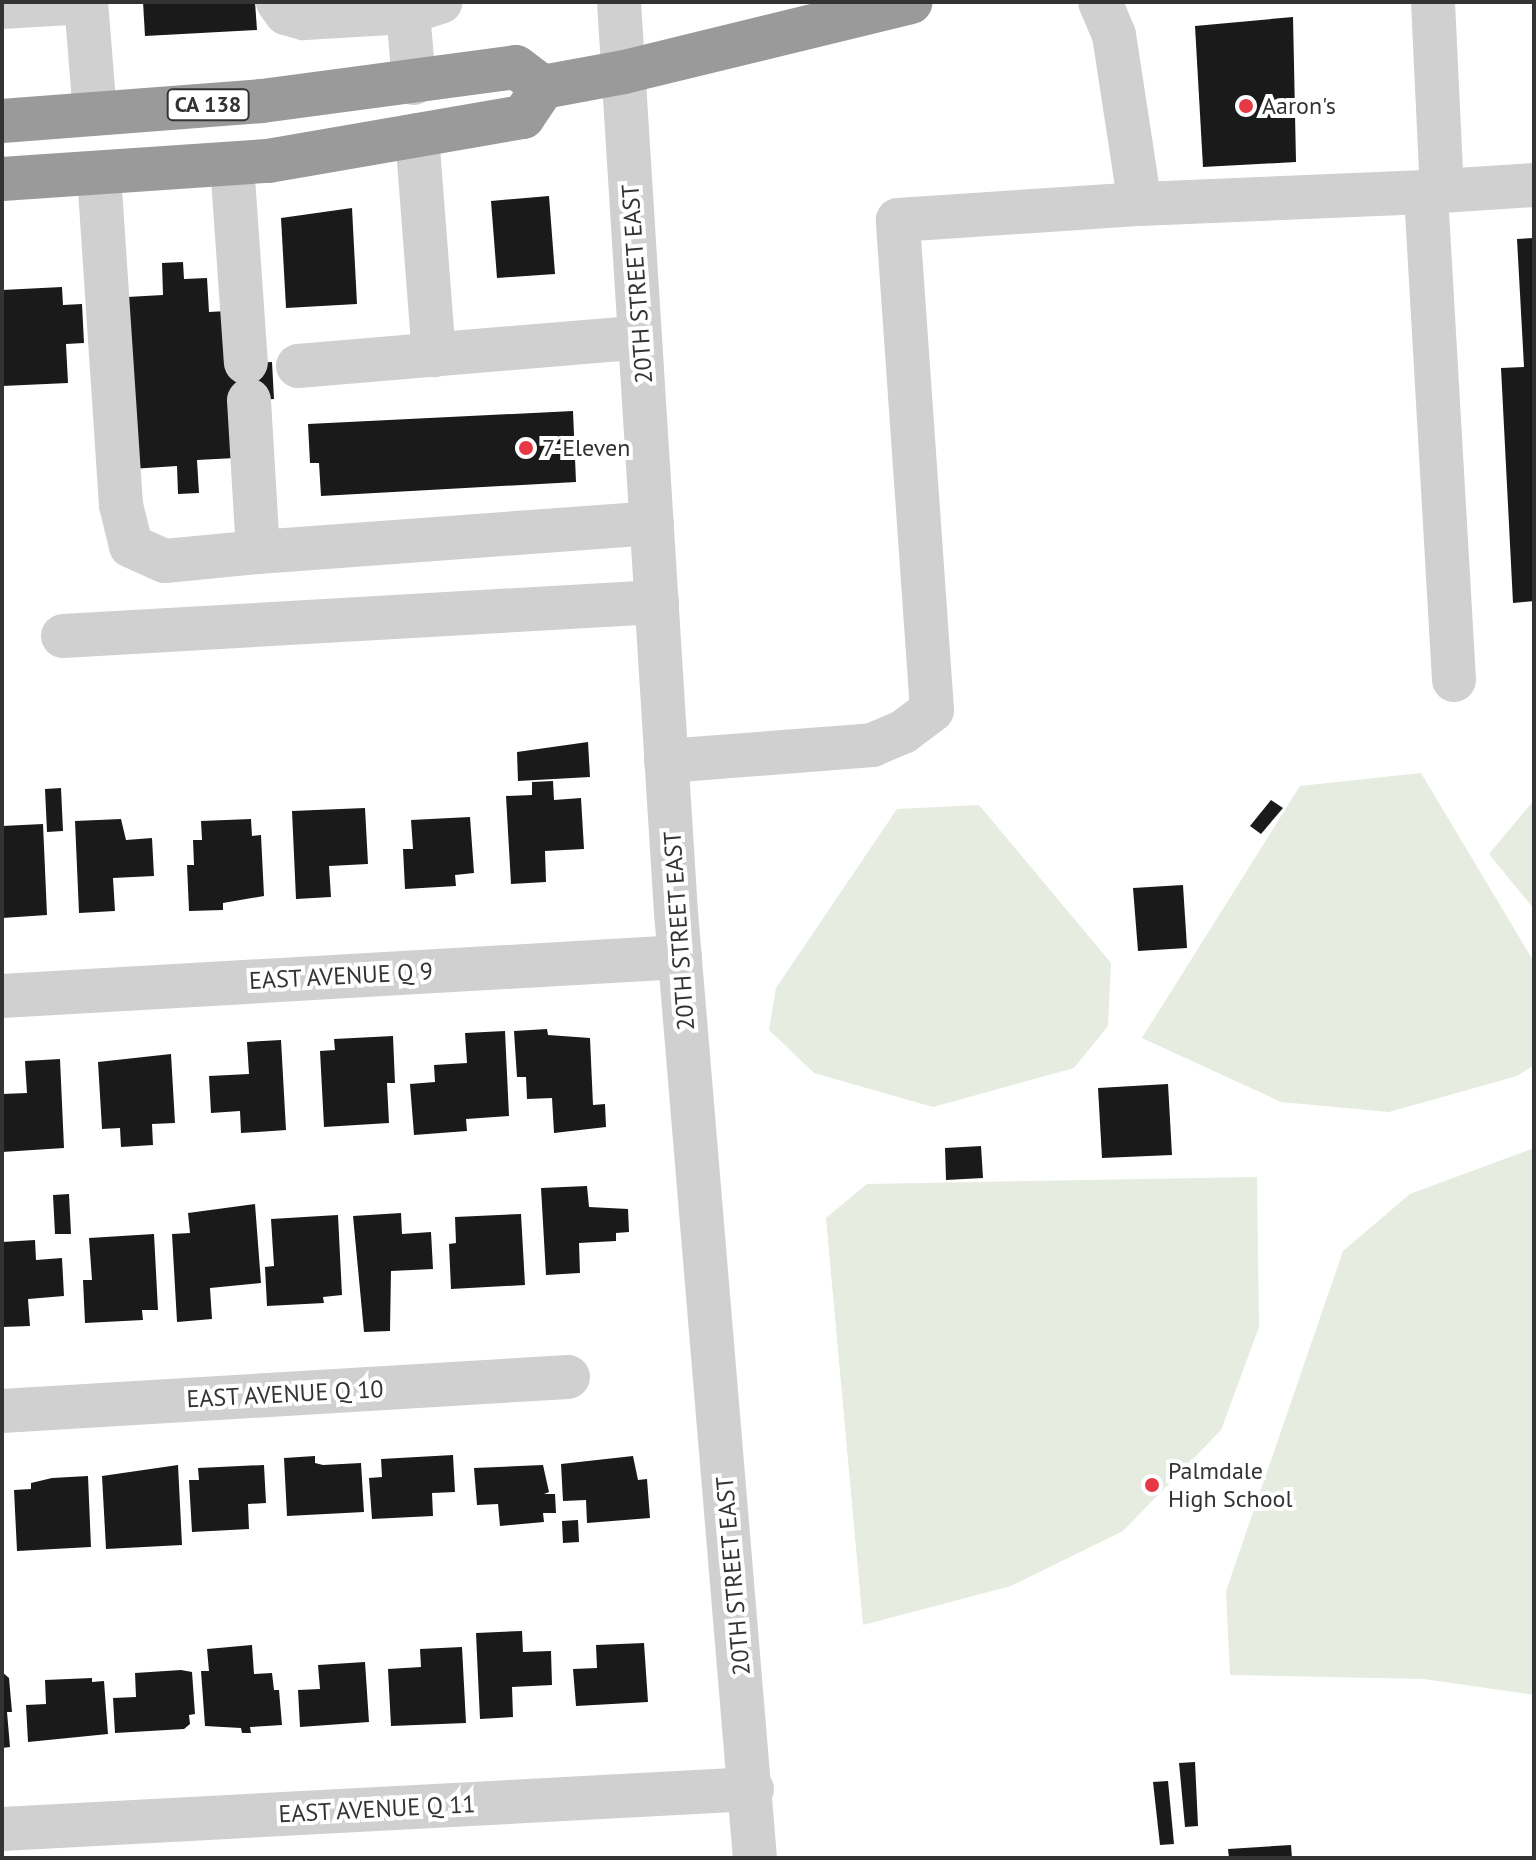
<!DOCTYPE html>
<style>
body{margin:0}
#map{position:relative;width:1536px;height:1860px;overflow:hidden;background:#fff;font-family:"PT Sans",sans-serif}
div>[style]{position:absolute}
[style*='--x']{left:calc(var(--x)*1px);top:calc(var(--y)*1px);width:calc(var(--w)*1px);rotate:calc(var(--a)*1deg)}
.green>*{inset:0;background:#e6ecdf}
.building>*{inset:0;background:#1a1a1a}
.minor>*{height:44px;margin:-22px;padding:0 22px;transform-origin:22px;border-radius:22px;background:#d0d0d0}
.highway>*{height:44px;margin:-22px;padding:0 22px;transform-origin:22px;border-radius:22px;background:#9a9a9a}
.dots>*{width:22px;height:22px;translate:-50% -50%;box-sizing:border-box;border:4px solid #fff;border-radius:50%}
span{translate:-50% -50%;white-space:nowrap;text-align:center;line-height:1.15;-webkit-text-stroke:8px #fff;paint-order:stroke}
.shield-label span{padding:2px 6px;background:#fff;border:2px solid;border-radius:6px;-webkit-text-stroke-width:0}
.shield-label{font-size:22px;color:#333;font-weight:700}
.poi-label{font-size:24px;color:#333}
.left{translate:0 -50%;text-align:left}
.street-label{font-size:24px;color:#333}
.frame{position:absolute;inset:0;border:4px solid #333;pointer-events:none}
</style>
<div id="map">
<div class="green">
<i style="clip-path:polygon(1421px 773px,1534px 962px,1534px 1065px,1517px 1076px,1389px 1112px,1281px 1102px,1142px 1038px,1300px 786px)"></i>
<i style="clip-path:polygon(1534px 800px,1534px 909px,1489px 854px)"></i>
<i style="clip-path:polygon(979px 805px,1111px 963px,1108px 1026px,1074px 1068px,933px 1107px,814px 1073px,769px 1030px,776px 988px,897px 809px)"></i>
<i style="clip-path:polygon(1534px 1148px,1534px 1695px,1424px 1679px,1230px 1675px,1226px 1591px,1343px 1251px,1410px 1194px)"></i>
<i style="clip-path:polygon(1257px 1177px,1259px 1327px,1221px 1430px,1123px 1531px,1011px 1586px,863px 1625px,826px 1218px,867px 1184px)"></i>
</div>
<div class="building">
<i style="clip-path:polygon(143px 2px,255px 2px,257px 30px,145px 36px)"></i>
<i style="clip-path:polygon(1293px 17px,1296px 162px,1203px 167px,1195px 26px)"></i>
<i style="clip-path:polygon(549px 196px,555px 274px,497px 278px,491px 201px)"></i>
<i style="clip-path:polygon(352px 208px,357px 304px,286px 308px,281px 218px)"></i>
<i style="clip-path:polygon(1534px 238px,1534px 601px,1513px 603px,1501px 368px,1524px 367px,1517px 239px)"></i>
<i style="clip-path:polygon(183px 262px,184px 279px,207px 278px,209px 312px,227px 311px,229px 364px,272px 362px,274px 399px,232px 401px,235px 458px,197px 460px,199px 493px,178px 494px,177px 466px,131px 469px,127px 297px,163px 295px,162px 263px)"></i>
<i style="clip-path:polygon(62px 287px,63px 305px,82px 304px,84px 343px,66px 344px,68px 383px,2px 386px,2px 290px)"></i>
<i style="clip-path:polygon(573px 411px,576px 482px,321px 496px,319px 463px,310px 463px,308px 424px)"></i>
<i style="clip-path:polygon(588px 742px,590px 777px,518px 781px,517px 752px)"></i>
<i style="clip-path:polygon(553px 781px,554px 800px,581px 798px,584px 849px,545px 851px,546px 882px,511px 884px,506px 796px,532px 795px,532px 782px)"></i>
<i style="clip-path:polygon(61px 788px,63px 831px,47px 832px,45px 789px)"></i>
<i style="clip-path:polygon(1271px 800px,1283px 808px,1261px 834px,1250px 826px)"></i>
<i style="clip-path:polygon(365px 808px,368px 864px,329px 866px,331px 897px,296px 899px,292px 811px)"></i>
<i style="clip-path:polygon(470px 817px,474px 873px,455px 875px,456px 886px,405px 889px,403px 849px,413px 849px,411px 820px)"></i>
<i style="clip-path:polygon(121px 819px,126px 840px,152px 838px,154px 876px,113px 878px,115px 911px,79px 913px,75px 821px)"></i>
<i style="clip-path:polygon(251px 819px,252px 836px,261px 835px,264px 896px,223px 903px,223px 910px,189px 911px,187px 865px,194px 865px,193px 840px,202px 840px,201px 821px)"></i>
<i style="clip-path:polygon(43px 824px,47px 915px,2px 918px,2px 826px)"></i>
<i style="clip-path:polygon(1183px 885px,1187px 948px,1138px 951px,1133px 888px)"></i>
<i style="clip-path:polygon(547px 1029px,548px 1035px,590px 1038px,593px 1105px,605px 1104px,606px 1127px,554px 1133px,552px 1098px,527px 1099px,526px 1077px,517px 1077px,514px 1031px)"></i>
<i style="clip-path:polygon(505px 1031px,509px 1116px,466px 1119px,467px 1131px,414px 1135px,410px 1084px,435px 1082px,434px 1065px,467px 1063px,465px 1033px)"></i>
<i style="clip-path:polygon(393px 1036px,395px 1083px,387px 1083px,389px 1123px,324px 1127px,320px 1051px,335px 1050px,334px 1039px)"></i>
<i style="clip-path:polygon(281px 1040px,286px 1130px,241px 1133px,240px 1111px,211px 1113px,209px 1076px,249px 1074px,247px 1042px)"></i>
<i style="clip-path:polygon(171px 1054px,175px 1123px,152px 1124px,153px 1145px,121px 1147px,120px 1128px,102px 1129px,98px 1062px)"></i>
<i style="clip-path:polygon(60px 1059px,64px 1148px,2px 1152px,2px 1094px,27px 1093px,25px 1061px)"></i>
<i style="clip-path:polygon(1168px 1084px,1172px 1155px,1102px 1158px,1098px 1088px)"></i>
<i style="clip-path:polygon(981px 1146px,983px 1178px,946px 1180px,945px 1148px)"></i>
<i style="clip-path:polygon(587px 1186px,589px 1207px,628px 1209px,629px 1232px,616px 1233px,616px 1241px,579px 1243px,580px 1273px,546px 1275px,541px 1188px)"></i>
<i style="clip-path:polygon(69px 1194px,71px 1234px,55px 1234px,53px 1195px)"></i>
<i style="clip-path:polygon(255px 1204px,261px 1283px,210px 1288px,212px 1319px,177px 1322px,172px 1234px,190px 1233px,188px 1213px)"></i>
<i style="clip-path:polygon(401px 1213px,402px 1234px,431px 1232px,433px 1269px,391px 1271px,390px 1331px,364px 1332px,353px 1216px)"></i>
<i style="clip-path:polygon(521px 1214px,525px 1285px,451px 1289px,449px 1244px,456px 1243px,455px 1217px)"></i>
<i style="clip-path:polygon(338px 1215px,342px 1295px,323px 1297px,324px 1303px,267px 1306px,265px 1267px,274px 1266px,271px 1219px)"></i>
<i style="clip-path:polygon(154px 1234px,158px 1310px,142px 1310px,143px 1320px,85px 1323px,83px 1280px,92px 1280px,89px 1238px)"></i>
<i style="clip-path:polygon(35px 1240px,36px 1260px,62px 1258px,64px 1296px,28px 1299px,30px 1326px,2px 1327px,2px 1242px)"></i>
<i style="clip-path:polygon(453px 1455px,455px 1492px,432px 1493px,433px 1516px,372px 1519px,369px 1478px,382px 1477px,381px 1459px)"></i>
<i style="clip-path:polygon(315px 1456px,315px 1463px,323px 1465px,361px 1463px,364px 1512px,287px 1516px,284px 1458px)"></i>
<i style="clip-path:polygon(633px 1456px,638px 1480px,647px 1479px,650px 1518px,587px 1523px,586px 1500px,563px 1501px,561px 1464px)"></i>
<i style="clip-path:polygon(178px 1465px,182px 1545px,106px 1549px,102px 1476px)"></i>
<i style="clip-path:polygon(264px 1465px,266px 1503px,248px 1504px,249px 1529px,192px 1532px,189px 1480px,199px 1480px,198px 1468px)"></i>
<i style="clip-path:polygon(543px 1465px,549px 1492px,544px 1494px,555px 1494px,556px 1513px,543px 1513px,544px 1522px,500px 1526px,498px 1504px,477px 1505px,474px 1468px)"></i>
<i style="clip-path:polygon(88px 1476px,91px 1547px,17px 1551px,14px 1490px,31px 1489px,31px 1483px,52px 1478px)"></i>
<i style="clip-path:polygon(578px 1520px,579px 1542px,563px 1543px,562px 1521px)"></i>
<i style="clip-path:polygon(522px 1631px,523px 1652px,551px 1651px,552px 1685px,512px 1687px,513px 1717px,480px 1719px,476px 1633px)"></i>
<i style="clip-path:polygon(644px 1643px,648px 1702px,576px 1706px,573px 1669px,597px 1668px,596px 1645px)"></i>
<i style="clip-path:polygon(252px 1645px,254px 1674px,272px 1673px,274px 1690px,279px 1690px,282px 1725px,250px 1727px,251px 1733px,242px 1733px,241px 1728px,205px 1726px,201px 1671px,209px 1671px,207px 1649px)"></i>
<i style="clip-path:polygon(462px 1647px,466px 1723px,391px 1726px,388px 1669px,421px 1667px,420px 1649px)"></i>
<i style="clip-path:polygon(365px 1662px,369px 1722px,300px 1727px,298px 1690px,320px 1689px,318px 1665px)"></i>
<i style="clip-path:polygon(181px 1670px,192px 1672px,195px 1714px,189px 1715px,190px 1724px,184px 1729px,115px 1733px,113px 1698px,136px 1697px,135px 1673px)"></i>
<i style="clip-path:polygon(2px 1672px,9px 1678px,12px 1712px,7px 1712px,10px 1747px,2px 1748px)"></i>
<i style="clip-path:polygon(92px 1678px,92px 1682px,104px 1681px,108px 1734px,28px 1742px,26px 1705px,46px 1704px,45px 1680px)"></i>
<i style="clip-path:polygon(1195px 1762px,1198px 1826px,1185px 1827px,1179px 1763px)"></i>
<i style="clip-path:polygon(1168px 1781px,1174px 1844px,1160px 1845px,1153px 1782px)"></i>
<i style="clip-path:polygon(1291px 1845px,1292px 1858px,1229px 1858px,1228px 1849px)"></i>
</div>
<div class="minor">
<i style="--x:86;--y:2;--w:112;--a:85.4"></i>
<i style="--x:278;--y:2;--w:14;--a:54"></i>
<i style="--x:286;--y:13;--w:19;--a:16"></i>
<i style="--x:304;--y:18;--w:104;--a:-3.3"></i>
<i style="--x:408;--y:12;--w:10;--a:-96"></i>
<i style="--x:619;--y:2;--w:912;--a:86.42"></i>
<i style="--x:676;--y:912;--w:949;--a:85.23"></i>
<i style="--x:1100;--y:2;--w:36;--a:67"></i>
<i style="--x:1114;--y:35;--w:171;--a:81.3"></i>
<i style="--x:1140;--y:204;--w:286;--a:-2.4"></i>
<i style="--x:1433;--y:2;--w:189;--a:87.3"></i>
<i style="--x:2;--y:7;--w:84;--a:-3.4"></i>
<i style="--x:414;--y:83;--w:71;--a:-94.8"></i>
<i style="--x:408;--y:12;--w:34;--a:-17"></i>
<i style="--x:417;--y:135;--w:221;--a:85.6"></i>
<i style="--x:232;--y:164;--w:199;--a:86"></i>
<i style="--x:99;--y:174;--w:332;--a:86.2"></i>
<i style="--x:121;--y:505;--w:42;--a:76.3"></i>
<i style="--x:131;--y:546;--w:37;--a:24"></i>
<i style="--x:165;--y:561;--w:93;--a:-5.5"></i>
<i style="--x:258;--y:552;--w:152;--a:-93.4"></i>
<i style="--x:298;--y:366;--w:343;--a:-4.8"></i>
<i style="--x:258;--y:552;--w:395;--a:-4.2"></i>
<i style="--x:63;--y:636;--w:595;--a:-3.28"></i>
<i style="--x:1454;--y:680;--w:489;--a:-93.3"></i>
<i style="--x:1426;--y:192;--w:108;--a:-3.7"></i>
<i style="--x:666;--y:761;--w:207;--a:-4.4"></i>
<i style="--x:872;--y:745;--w:34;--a:-23"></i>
<i style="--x:903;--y:732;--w:36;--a:-37"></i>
<i style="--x:932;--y:710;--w:491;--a:-94"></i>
<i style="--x:898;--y:220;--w:243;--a:-3.8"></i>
<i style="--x:2;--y:996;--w:679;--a:-3.29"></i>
<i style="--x:2;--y:1411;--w:567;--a:-3.44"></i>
<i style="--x:2;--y:1829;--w:751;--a:-3.05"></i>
</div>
<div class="highway">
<i style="--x:2;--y:121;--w:261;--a:-4.4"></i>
<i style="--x:262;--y:101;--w:256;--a:-7.6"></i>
<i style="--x:516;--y:67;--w:34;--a:37"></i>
<i style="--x:2;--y:179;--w:267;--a:-3.9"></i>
<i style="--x:268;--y:161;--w:259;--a:-9.8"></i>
<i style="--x:523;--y:117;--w:36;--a:-56"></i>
<i style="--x:543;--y:87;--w:82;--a:-10.5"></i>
<i style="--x:624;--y:72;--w:295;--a:-13.7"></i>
</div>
<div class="dots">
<i style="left:1246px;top:106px;background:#e63946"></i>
<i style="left:526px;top:448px;background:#e63946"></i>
<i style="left:1152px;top:1485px;background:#e63946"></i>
</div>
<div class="shield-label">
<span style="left:208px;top:105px">CA 138</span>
</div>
<div class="poi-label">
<span class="left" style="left:1262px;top:106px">Aaron's</span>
<span class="left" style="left:542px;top:448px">7-Eleven</span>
<span class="left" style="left:1168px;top:1485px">Palmdale<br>High School</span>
</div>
<div class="street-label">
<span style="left:637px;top:284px;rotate:-94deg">20TH STREET EAST</span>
<span style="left:679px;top:931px;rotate:-94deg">20TH STREET EAST</span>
<span style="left:341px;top:976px;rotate:-3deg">EAST AVENUE Q 9</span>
<span style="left:285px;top:1394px;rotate:-3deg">EAST AVENUE Q 10</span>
<span style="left:733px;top:1576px;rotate:-95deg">20TH STREET EAST</span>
<span style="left:377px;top:1809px;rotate:-3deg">EAST AVENUE Q 11</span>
</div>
<div class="frame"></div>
</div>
